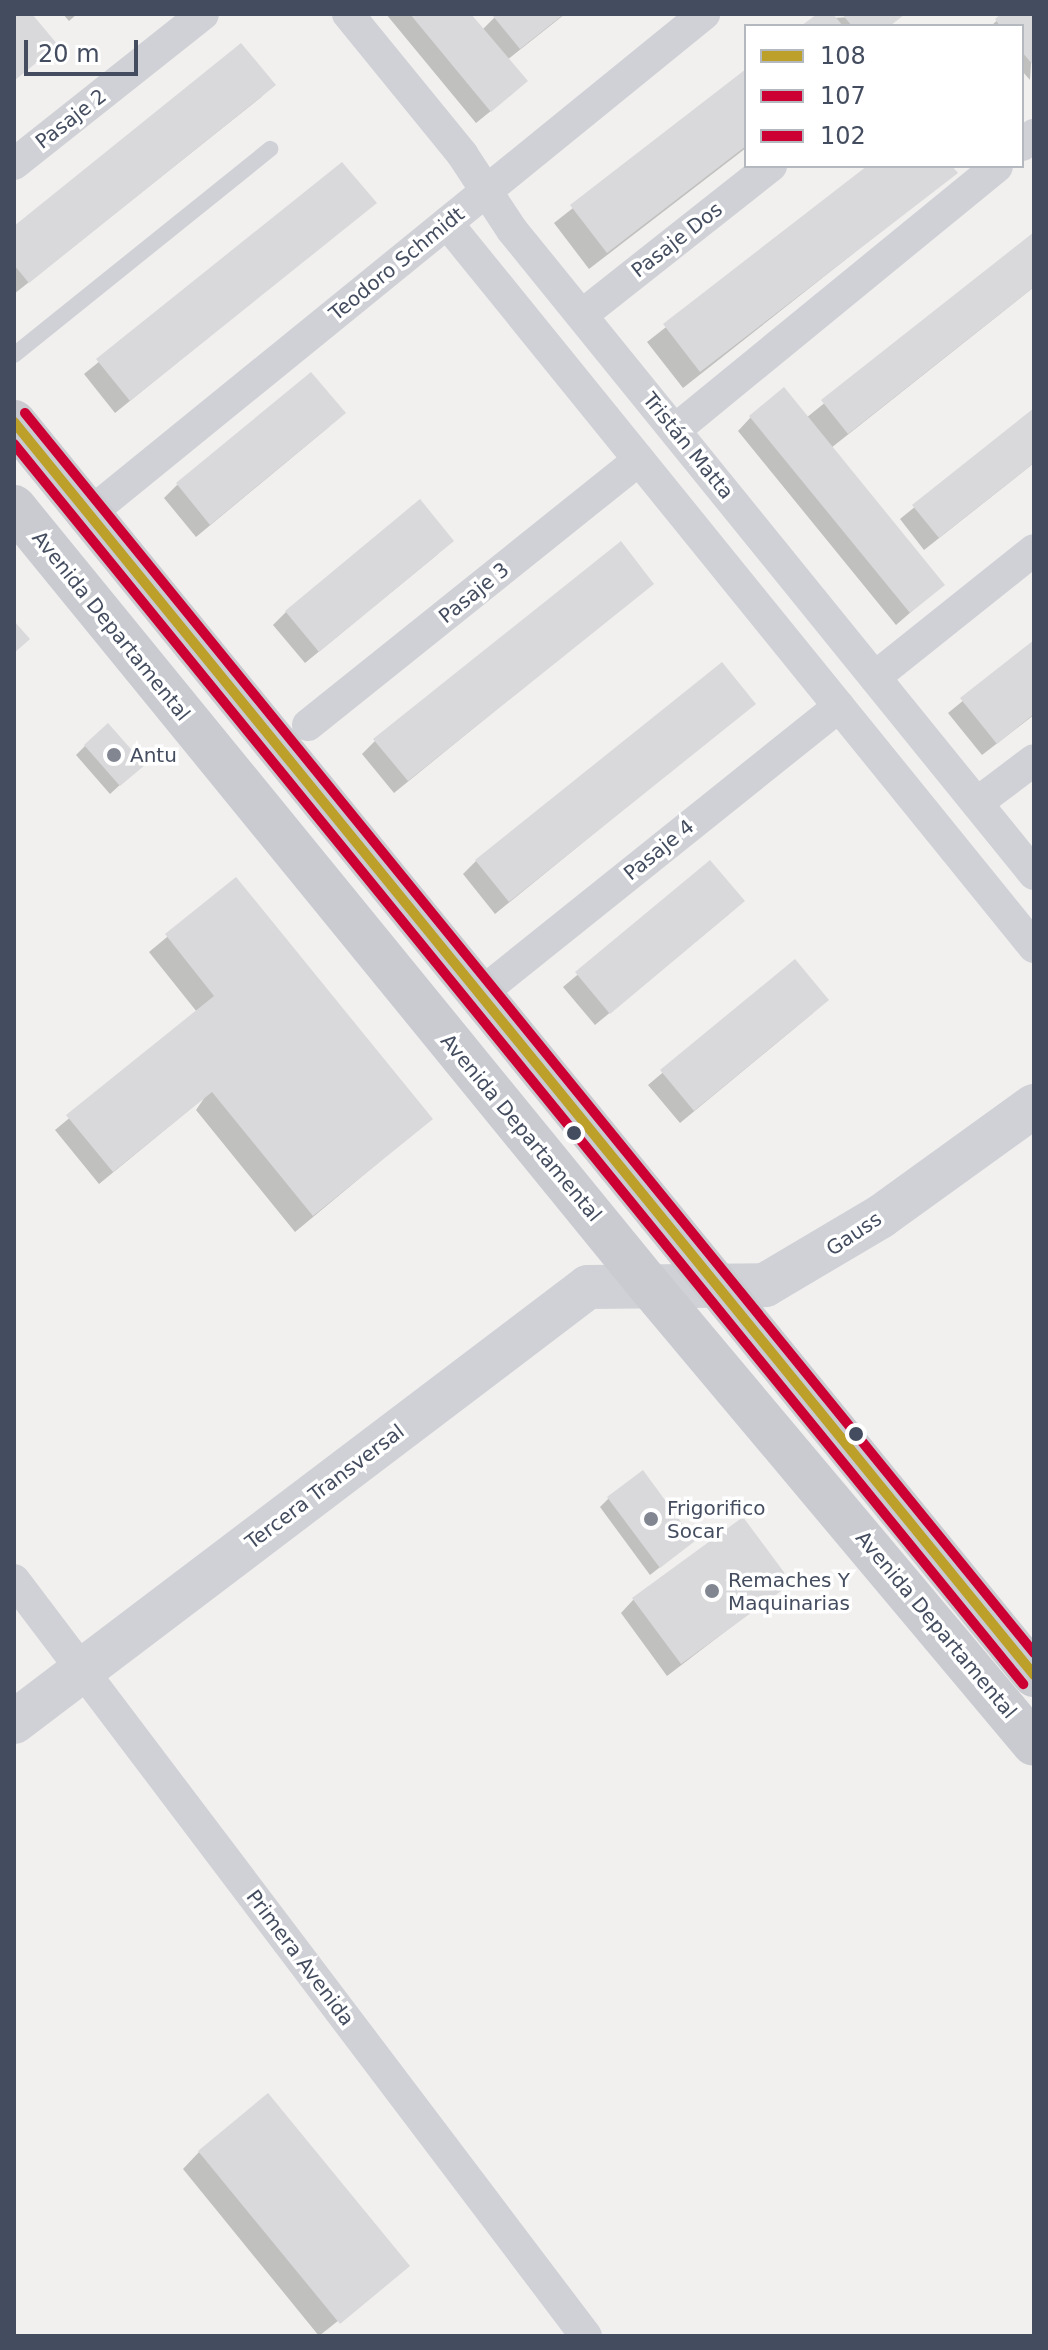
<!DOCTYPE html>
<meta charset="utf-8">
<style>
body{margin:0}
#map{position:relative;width:1048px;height:2350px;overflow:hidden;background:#f1f0ef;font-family:"DejaVu Sans",sans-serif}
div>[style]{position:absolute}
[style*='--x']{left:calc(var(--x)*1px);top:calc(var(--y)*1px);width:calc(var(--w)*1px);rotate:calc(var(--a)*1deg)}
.shadow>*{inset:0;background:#0003}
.building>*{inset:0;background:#d9d9db}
.lane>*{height:16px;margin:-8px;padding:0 8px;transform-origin:8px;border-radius:8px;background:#d0d1d6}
.street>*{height:32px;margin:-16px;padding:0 16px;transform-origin:16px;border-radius:16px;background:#d0d1d6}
.secondary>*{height:44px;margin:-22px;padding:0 22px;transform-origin:22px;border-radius:22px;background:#cfd1d6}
.primary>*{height:44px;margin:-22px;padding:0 22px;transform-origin:22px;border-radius:22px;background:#c9cbd1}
.bus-1>*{height:10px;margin:-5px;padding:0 5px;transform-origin:5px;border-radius:5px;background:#bca02a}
.bus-2>*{height:10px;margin:-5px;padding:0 5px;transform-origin:5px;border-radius:5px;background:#c03}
.bus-3>*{height:10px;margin:-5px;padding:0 5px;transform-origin:5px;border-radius:5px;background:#c03}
.dots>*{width:22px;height:22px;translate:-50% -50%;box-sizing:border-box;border:4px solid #fff;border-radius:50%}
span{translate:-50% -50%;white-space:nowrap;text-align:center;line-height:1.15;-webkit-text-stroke:7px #fff;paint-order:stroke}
.street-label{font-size:20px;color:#444d5f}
.poi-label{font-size:20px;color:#444d5f}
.left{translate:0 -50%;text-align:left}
.frame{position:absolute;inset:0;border:16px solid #444d5f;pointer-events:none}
.legend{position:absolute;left:744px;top:24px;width:280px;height:144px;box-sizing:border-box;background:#fff;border:2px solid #b4b8bf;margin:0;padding:10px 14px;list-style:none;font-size:24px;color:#444d5f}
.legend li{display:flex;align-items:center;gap:16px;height:40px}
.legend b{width:40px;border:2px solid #b4b8bf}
.scale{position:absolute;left:24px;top:40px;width:114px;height:36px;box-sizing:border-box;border:4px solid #444d5f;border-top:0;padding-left:10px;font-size:24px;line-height:28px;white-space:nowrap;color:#444d5f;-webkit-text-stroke:6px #fff;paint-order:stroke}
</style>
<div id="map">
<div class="shadow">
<i style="clip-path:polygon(63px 14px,77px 14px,69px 21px)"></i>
<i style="clip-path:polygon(386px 14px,469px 14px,482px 30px,498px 14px,565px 14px,507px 60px,512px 94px,476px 123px)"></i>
<i style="clip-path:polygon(820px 14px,834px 18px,904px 14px,889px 26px,805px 26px)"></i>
<i style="clip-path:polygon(1004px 14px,1034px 14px,1030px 80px,1022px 71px,1022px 26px,991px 26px)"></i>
<i style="clip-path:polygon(746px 71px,746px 148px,589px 269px,554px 223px)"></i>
<i style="clip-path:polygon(273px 85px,260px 98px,14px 294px,14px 228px)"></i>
<i style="clip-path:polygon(342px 164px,374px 203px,115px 413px,84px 374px)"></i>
<i style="clip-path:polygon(871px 166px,950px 166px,955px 173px,683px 388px,647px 342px)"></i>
<i style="clip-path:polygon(1034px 234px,1034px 287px,831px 448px,942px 585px,896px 625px,738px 431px,751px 417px,806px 418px)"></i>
<i style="clip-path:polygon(1034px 410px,1034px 463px,924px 550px,900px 519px)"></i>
<i style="clip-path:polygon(330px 426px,196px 537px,164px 498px,177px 485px)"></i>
<i style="clip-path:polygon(438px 554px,305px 663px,273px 625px,286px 612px)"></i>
<i style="clip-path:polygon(652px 583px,394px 793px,362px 754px,375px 741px)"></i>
<i style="clip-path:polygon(1034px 643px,1034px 715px,982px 755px,948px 713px)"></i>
<i style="clip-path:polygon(753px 704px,495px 914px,463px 874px,476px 861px)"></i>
<i style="clip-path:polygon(85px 746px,133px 773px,110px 794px,76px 755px)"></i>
<i style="clip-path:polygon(710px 863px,729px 914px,595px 1025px,563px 987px)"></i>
<i style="clip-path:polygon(236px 880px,431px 1119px,295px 1232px,196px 1110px,205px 1097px,99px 1184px,55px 1130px,197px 1012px,149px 952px)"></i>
<i style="clip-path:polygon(794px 962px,813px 1013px,680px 1123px,648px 1085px)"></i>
<i style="clip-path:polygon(609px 1498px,693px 1541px,650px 1575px,600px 1507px)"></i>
<i style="clip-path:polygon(789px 1583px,667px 1676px,621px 1613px,634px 1599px)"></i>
<i style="clip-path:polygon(199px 2152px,407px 2266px,319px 2336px,183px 2169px)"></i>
</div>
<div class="building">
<i style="clip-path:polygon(14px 14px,32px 14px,58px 45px,14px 81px)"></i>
<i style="clip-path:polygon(410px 14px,471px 14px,528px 81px,491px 112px)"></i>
<i style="clip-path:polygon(564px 14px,520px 49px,493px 16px,495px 14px)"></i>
<i style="clip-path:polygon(817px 14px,833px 14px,843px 26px,801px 26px)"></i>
<i style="clip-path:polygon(842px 14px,905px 14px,890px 26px,852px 26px)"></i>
<i style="clip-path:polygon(1001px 14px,1034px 14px,1034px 66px,1022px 52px,1022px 26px,1000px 26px,995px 19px)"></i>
<i style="clip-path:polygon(241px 43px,276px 85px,29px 283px,14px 265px,14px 226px)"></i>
<i style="clip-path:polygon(746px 69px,746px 146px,607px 253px,570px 205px)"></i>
<i style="clip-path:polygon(342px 162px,377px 203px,130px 401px,96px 359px)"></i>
<i style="clip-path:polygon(867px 166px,952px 166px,958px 173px,700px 372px,663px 324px)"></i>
<i style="clip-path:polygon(1034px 232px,1034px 287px,848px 434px,821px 400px)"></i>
<i style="clip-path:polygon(311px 372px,346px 413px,210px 525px,176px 483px)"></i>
<i style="clip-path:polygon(784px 387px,945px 585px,910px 613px,749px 416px)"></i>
<i style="clip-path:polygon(1034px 408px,1034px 463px,939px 538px,912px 505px)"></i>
<i style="clip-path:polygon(420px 499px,454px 541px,319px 652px,285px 611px)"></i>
<i style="clip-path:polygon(621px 541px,654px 584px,408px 781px,373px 739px)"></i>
<i style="clip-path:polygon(14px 621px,30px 639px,14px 653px)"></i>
<i style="clip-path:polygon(1034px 640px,1034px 714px,997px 744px,960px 698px)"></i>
<i style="clip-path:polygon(722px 662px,756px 704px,509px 902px,475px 860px)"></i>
<i style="clip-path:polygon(108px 723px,145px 765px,120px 786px,84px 745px)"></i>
<i style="clip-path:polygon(710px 860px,745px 901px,610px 1014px,575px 972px)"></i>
<i style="clip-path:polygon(236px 877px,433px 1119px,313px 1216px,212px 1092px,113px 1172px,66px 1115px,214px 996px,165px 934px)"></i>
<i style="clip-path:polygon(795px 959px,829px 1000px,694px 1111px,660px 1070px)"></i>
<i style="clip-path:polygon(643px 1470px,695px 1541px,660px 1568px,607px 1497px)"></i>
<i style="clip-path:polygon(743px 1517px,792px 1583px,681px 1664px,632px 1598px)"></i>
<i style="clip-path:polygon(268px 2093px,410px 2266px,340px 2324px,198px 2151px)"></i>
</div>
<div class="lane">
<i style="--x:14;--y:355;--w:329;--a:-38.8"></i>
</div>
<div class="street">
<i style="--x:348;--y:14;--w:181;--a:50.8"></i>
<i style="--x:462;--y:154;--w:91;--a:56.7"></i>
<i style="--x:512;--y:230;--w:829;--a:50.97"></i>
<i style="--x:1022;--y:145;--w:16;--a:-40"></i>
<i style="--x:14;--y:164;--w:241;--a:-38.4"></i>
<i style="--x:447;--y:223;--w:932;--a:50.97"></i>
<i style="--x:582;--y:315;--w:241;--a:-38.3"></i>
<i style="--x:675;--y:430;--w:416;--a:-39.3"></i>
<i style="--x:89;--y:514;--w:793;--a:-39.11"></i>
<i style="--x:875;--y:677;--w:203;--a:-38.6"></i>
<i style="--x:308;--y:725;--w:424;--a:-38.7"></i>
<i style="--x:977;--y:803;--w:71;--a:-37"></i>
<i style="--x:480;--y:994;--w:460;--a:-38.7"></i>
<i style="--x:14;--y:1580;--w:948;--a:52.89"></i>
</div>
<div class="secondary">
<i style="--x:14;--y:1722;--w:720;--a:-37.16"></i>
<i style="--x:588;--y:1287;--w:177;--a:-0.6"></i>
<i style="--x:765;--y:1285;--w:134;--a:-30.6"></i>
<i style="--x:880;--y:1217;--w:190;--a:-35.8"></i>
</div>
<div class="primary">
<i style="--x:14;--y:422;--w:1616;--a:50.85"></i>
<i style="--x:14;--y:507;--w:1003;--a:50.79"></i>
<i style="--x:648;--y:1284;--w:600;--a:50"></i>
</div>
<div class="bus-1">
<i style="--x:14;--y:422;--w:1616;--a:50.85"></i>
</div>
<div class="bus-2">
<i style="--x:14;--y:444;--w:1599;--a:50.86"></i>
</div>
<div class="bus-3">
<i style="--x:25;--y:413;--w:1599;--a:50.86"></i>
</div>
<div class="dots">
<i style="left:114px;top:755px;background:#818691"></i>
<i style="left:574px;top:1133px;background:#444d5f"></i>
<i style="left:856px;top:1434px;background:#444d5f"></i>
<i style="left:651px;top:1519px;background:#818691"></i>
<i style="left:712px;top:1591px;background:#818691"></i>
</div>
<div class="street-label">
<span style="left:71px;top:119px;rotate:-38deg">Pasaje 2</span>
<span style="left:677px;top:240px;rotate:-38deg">Pasaje Dos</span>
<span style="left:397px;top:264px;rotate:-39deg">Teodoro Schmidt</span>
<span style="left:688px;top:446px;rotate:51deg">Tristán Matta</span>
<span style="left:474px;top:593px;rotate:-39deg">Pasaje 3</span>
<span style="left:111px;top:626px;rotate:51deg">Avenida Departamental</span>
<span style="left:659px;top:850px;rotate:-39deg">Pasaje 4</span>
<span style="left:521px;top:1128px;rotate:50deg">Avenida Departamental</span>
<span style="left:854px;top:1234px;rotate:-34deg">Gauss</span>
<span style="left:325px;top:1487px;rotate:-37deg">Tercera Transversal</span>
<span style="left:936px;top:1625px;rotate:50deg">Avenida Departamental</span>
<span style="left:300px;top:1958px;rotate:53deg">Primera Avenida</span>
</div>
<div class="poi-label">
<span class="left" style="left:130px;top:755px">Antu</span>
<span class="left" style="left:667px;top:1520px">Frigorifico<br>Socar</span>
<span class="left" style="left:728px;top:1592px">Remaches Y<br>Maquinarias</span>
</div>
<div class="frame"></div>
<ul class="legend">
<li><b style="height:10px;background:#bca02a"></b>108</li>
<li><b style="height:10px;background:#c03"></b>107</li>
<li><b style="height:10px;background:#c03"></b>102</li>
</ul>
<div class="scale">20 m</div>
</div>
